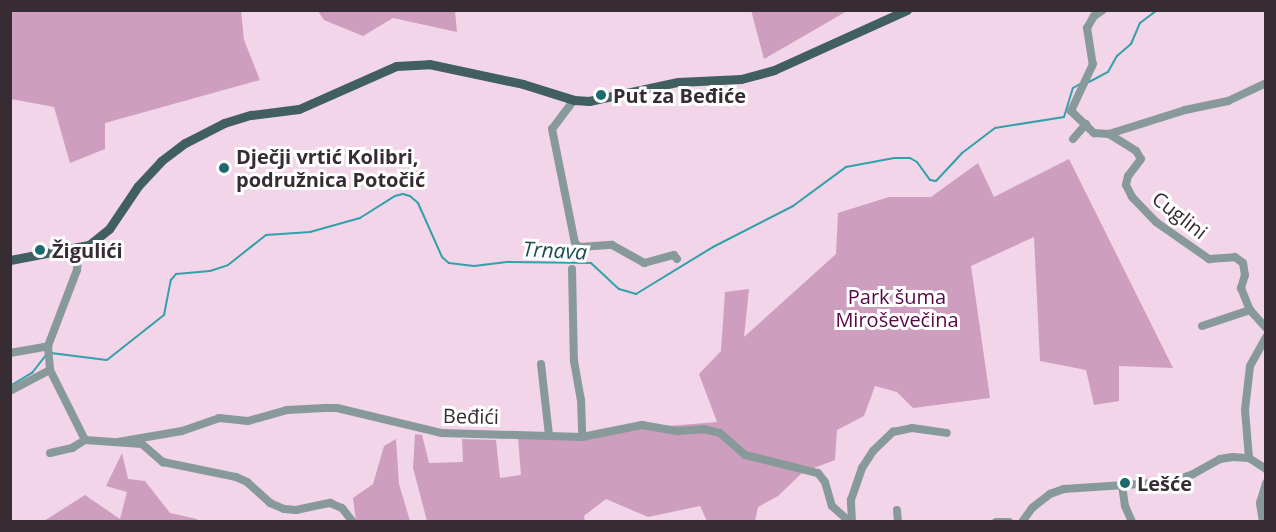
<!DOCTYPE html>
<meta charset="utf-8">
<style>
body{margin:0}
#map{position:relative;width:1276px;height:532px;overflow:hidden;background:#f2d5e8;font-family:"Open Sans",sans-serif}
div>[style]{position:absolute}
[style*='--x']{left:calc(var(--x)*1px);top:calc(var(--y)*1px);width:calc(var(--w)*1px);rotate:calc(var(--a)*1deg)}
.green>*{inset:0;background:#cd9ebe}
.stream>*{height:2px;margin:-1px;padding:0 1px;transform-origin:1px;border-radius:1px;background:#32a1a9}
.minor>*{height:8px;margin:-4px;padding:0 4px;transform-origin:4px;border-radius:4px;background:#88999a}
.major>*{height:9px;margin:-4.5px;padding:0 4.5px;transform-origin:4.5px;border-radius:4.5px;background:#415f61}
.dots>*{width:16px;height:16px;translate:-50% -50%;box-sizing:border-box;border:3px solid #fff;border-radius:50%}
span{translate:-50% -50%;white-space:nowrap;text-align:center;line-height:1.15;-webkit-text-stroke:6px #fff;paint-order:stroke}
.poi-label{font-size:20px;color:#372c33;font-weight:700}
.left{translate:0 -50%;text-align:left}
.street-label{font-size:20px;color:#372c33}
.park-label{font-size:20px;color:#570847}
.water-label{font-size:21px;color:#1f4e51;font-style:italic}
.frame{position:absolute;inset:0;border:12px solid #372c33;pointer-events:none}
</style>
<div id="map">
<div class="green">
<i style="clip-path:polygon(751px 10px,847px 10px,847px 11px,764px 59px)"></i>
<i style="clip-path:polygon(10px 11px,241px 11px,244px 40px,260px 80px,105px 123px,105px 149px,70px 163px,54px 107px,11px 99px)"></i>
<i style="clip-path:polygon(318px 11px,455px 11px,457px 32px,393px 18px,363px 36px,324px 20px)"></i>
<i style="clip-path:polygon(1069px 159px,1173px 368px,1119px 366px,1119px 401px,1094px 405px,1086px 370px,1040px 361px,1034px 237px,971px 266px,990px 398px,913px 408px,897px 392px,875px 386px,864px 416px,837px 430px,835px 460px,803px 472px,778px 496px,758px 507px,755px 521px,707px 521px,700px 506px,648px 517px,606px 499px,584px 516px,585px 521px,427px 521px,413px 468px,415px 434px,422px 435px,429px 463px,463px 462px,462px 439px,496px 440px,500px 478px,521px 475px,518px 438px,717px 422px,699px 374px,721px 351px,725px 292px,749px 289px,744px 337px,836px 254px,838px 213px,889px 197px,931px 197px,978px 163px,994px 197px)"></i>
<i style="clip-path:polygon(396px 439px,399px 484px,410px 521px,356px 521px,353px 498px,373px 484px,384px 446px)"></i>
<i style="clip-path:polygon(122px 453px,128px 479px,145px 481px,170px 513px,197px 519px,197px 521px,44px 521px,85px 495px,120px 519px,127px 492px,106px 486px)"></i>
</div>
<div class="stream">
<i style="--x:1089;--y:82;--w:21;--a:-28"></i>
<i style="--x:1108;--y:72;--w:18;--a:-61"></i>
<i style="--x:1117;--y:56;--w:18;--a:-41"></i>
<i style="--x:1131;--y:44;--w:23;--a:-67"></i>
<i style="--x:1140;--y:23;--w:21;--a:-37"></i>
<i style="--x:51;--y:353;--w:56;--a:7.1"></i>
<i style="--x:107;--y:360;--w:73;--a:-38.3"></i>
<i style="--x:164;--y:315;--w:36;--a:-79"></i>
<i style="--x:171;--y:280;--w:8;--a:-50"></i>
<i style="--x:176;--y:274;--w:34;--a:-5"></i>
<i style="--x:210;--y:271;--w:19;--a:-18"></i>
<i style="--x:228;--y:265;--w:48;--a:-38.3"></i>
<i style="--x:266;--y:235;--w:44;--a:-3.9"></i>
<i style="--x:310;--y:232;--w:52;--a:-15.6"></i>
<i style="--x:360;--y:218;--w:41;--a:-32.2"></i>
<i style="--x:395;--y:196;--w:8;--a:-14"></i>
<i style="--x:403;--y:194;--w:7;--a:16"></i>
<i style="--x:410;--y:196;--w:11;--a:41"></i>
<i style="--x:418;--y:203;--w:59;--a:66"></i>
<i style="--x:442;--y:257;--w:9;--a:41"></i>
<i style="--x:449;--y:263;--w:25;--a:7"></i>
<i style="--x:474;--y:266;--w:35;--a:-7"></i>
<i style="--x:509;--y:262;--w:82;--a:0.7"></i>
<i style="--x:591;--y:263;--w:38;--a:43"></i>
<i style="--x:619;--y:289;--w:18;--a:16"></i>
<i style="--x:636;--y:294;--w:90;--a:-31.4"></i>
<i style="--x:713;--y:247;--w:90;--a:-27.1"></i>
<i style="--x:793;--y:206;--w:66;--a:-36.3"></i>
<i style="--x:846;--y:167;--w:49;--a:-10.6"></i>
<i style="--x:894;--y:158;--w:16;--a:0"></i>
<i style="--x:910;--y:158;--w:8;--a:30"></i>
<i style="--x:917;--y:162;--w:22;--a:54"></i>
<i style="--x:930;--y:180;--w:6;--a:9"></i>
<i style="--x:936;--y:181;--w:38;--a:-47"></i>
<i style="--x:962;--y:153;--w:41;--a:-37.1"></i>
<i style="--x:995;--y:128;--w:70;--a:-9.1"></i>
<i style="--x:1064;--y:117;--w:30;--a:-73"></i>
<i style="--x:1073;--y:88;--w:8;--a:-30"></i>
<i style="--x:10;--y:386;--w:26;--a:-31"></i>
<i style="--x:32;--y:373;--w:23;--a:-52"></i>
</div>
<div class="minor">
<i style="--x:1103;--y:10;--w:11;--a:146"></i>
<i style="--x:1094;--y:16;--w:14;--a:120"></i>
<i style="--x:1087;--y:28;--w:36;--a:81"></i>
<i style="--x:1093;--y:64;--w:52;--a:115.1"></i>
<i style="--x:1071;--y:111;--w:32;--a:44"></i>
<i style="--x:1094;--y:133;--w:15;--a:4"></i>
<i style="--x:1109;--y:134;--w:80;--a:-17.5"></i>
<i style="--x:1185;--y:110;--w:44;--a:-11.8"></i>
<i style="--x:1228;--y:101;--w:42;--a:-25.3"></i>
<i style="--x:574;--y:100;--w:36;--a:127"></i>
<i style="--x:552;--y:129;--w:116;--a:78.6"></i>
<i style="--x:575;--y:243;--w:6;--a:39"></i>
<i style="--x:580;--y:247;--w:32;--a:-4"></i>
<i style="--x:612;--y:245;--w:37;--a:29"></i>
<i style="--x:644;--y:263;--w:31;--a:-15"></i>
<i style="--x:674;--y:255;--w:5;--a:53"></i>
<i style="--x:1109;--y:134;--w:32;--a:32"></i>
<i style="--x:1136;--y:151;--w:9;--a:58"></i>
<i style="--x:1141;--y:159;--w:21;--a:127"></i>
<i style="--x:1128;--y:176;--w:9;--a:103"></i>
<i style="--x:1126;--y:185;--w:13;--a:63"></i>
<i style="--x:1132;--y:197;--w:35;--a:46"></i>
<i style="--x:1156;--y:222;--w:65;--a:34.9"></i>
<i style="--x:1209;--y:259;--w:26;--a:-4"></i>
<i style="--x:1235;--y:257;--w:10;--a:37"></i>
<i style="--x:1243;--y:263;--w:12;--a:81"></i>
<i style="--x:1245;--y:275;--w:14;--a:107"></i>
<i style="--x:1241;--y:288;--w:24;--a:68"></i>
<i style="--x:1250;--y:310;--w:24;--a:48"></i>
<i style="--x:1073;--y:139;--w:20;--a:-49"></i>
<i style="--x:79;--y:247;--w:23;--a:95"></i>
<i style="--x:77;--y:270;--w:81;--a:110.9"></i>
<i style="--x:48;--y:346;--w:24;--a:85"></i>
<i style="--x:50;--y:370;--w:78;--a:63.4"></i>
<i style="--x:572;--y:269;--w:92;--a:88.8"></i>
<i style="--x:574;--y:361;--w:39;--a:80"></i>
<i style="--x:581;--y:399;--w:38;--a:88"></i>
<i style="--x:1202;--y:326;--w:51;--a:-18.4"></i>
<i style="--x:10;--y:353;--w:39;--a:-10"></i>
<i style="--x:541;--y:364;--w:71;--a:83.6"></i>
<i style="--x:10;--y:391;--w:45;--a:-27.7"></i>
<i style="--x:85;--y:440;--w:57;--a:4"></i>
<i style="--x:142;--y:444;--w:28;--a:41"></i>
<i style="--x:163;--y:462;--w:75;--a:11.6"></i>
<i style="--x:236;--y:477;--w:12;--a:24"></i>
<i style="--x:247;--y:482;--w:31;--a:42"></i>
<i style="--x:270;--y:503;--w:15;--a:23"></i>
<i style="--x:284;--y:509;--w:12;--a:5"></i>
<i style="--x:296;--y:510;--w:35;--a:-12"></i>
<i style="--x:330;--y:503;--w:13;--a:23"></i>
<i style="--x:342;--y:508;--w:18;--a:52"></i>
<i style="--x:118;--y:442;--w:65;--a:-9.8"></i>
<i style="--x:182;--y:431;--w:39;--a:-19"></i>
<i style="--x:219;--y:418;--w:29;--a:6"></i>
<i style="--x:248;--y:421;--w:41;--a:-15.8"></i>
<i style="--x:287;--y:410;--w:38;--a:-3"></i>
<i style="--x:325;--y:408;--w:12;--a:0"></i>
<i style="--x:337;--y:408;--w:107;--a:13.5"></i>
<i style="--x:441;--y:433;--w:141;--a:1.6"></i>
<i style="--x:582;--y:437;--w:61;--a:-11.3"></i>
<i style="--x:642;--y:425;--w:36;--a:10"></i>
<i style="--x:677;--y:431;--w:26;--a:-4"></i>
<i style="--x:703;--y:429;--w:17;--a:13"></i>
<i style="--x:720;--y:433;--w:33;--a:41"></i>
<i style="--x:745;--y:455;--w:75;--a:13.9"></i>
<i style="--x:818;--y:473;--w:11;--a:52"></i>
<i style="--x:825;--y:482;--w:25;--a:74"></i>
<i style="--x:832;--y:506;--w:24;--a:42"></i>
<i style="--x:50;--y:453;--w:23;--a:-13"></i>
<i style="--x:72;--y:448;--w:15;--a:-32"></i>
<i style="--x:1249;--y:458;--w:48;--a:-94.8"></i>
<i style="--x:1245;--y:410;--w:44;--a:-83.5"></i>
<i style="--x:1250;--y:366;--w:33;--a:-61"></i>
<i style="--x:1122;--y:485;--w:21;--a:82"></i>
<i style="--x:1125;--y:506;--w:17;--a:66"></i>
<i style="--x:897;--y:510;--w:12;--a:85"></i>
<i style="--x:852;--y:522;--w:22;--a:-93"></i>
<i style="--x:851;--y:500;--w:34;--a:-71"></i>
<i style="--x:862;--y:468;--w:20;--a:-57"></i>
<i style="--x:873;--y:451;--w:28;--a:-44"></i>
<i style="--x:893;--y:432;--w:19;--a:-12"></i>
<i style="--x:912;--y:428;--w:35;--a:8"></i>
<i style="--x:996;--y:522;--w:13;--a:0"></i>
<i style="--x:1022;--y:522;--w:17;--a:-54"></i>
<i style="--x:1032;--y:508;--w:23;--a:-38"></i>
<i style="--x:1050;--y:494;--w:15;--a:-20"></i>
<i style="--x:1064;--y:489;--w:106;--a:-3.8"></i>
<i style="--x:1170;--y:482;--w:24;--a:-19"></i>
<i style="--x:1193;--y:474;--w:31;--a:-29"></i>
<i style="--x:1220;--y:459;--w:13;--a:-9"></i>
<i style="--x:1233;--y:457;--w:16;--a:4"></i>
<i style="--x:1249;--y:458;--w:20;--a:33"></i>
<i style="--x:1263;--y:522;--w:19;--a:-99"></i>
<i style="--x:1260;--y:503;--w:21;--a:-73"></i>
</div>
<div class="major">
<i style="--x:10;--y:260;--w:80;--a:-10.8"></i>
<i style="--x:89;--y:245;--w:26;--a:-39"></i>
<i style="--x:109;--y:229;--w:52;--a:-56"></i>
<i style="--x:138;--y:186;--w:34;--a:-47"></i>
<i style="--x:161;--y:161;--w:30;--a:-37"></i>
<i style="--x:185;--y:143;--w:44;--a:-27.1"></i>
<i style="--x:224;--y:123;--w:28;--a:-17"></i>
<i style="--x:251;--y:115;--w:48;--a:-7.1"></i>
<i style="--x:299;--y:109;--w:106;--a:-23.9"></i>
<i style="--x:396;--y:66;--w:33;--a:-3"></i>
<i style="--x:429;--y:64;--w:96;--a:12"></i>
<i style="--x:523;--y:84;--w:53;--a:17.4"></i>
<i style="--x:574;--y:100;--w:15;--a:4"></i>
<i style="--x:589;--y:101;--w:91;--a:-12.1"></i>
<i style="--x:678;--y:82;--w:63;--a:-2.7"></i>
<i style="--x:741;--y:79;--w:34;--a:-15"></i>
<i style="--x:774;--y:70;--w:146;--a:-24.3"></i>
</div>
<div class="dots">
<i style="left:601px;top:95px;background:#1c696e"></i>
<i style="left:224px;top:168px;background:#1c696e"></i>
<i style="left:40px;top:250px;background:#1c696e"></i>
<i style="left:1125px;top:483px;background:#1c696e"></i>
</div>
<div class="poi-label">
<span class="left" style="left:613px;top:95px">Put za Beđiće</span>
<span class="left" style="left:236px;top:168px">Dječji vrtić Kolibri,<br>podružnica Potočić</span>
<span class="left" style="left:52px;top:250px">Žigulići</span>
<span class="left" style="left:1137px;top:483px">Lešće</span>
</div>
<div class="street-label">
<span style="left:1180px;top:215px;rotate:38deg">Cuglini</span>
<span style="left:471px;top:416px;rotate:1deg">Beđići</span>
</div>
<div class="park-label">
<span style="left:897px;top:308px">Park šuma<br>Miroševečina</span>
</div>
<div class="water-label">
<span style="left:555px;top:250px;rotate:3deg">Trnava</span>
</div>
<div class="frame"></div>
</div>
